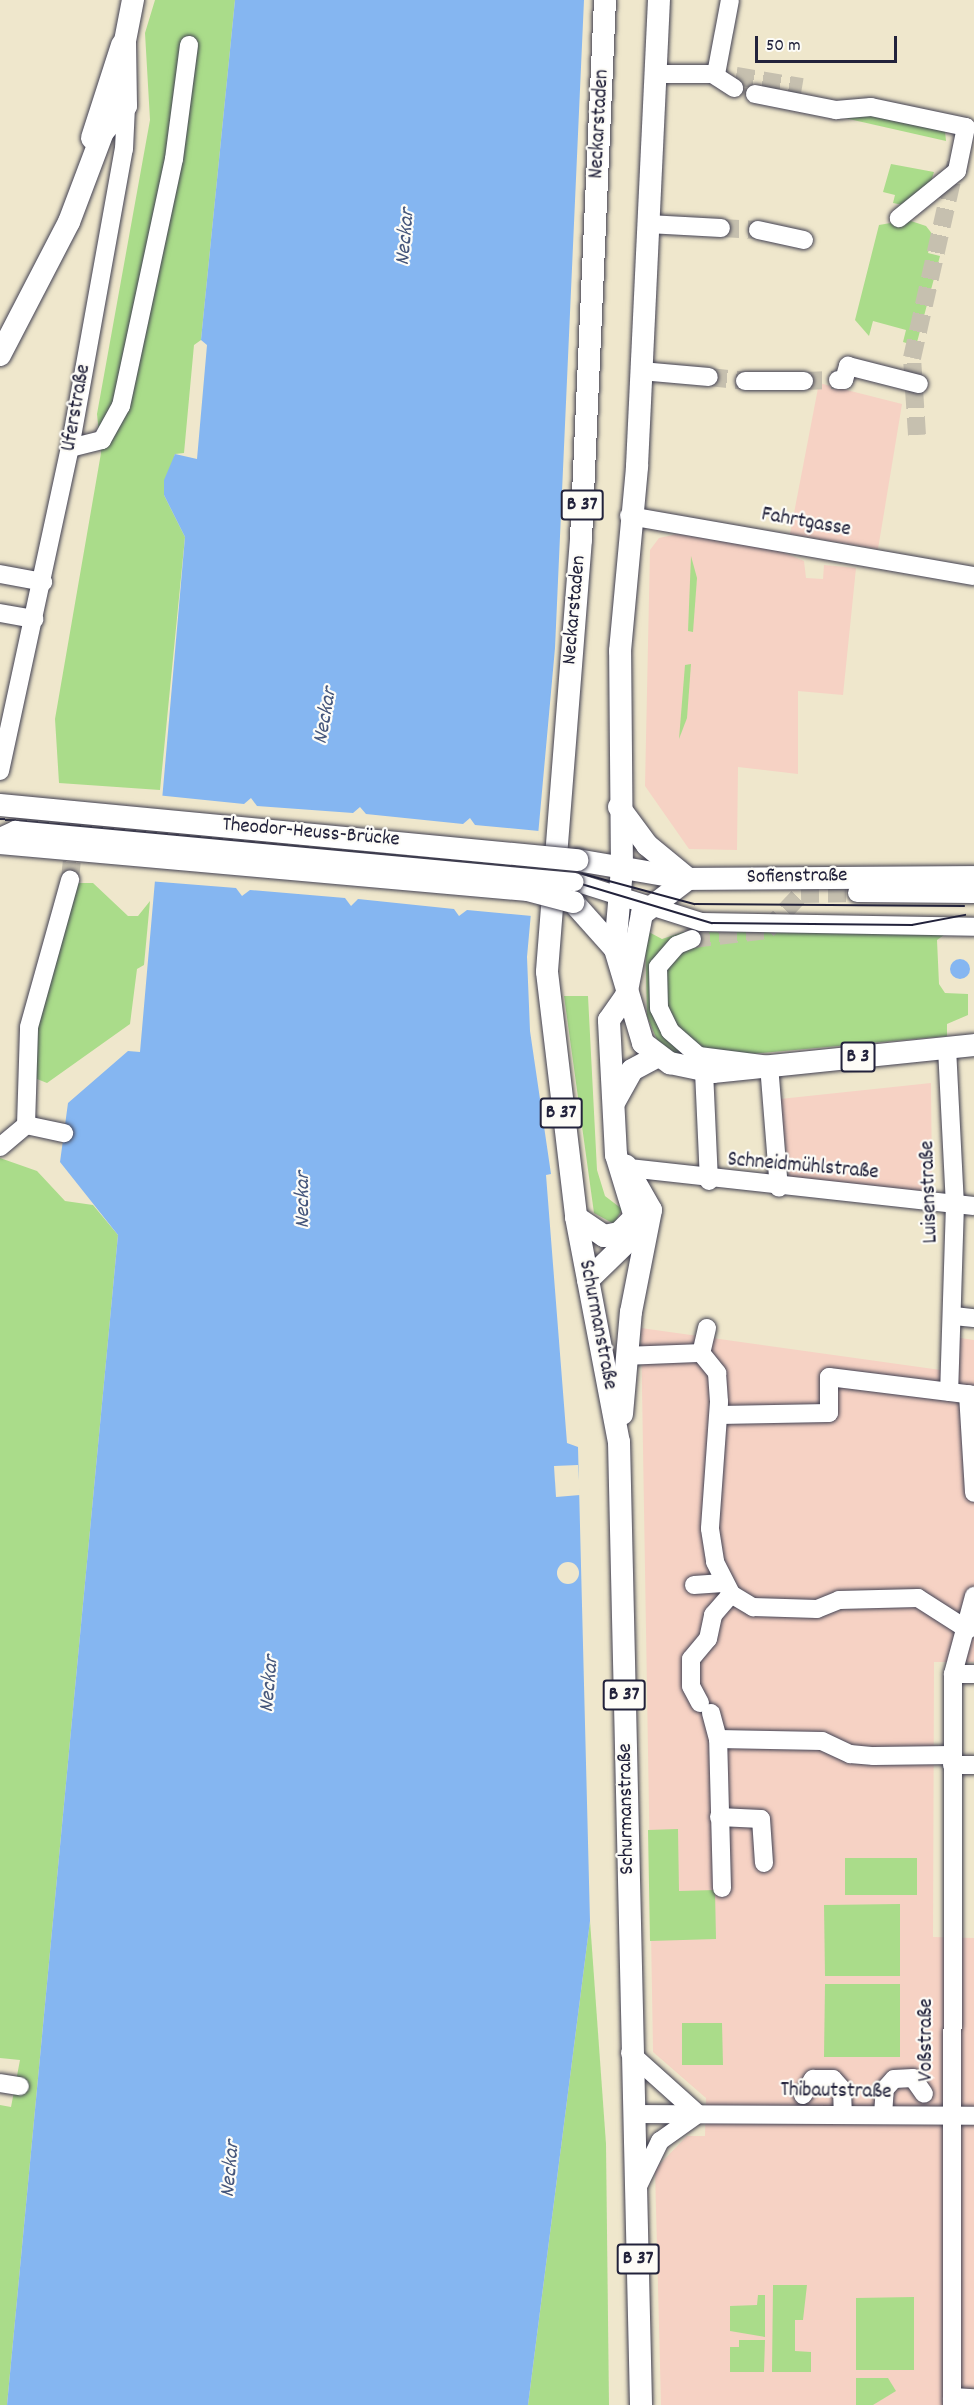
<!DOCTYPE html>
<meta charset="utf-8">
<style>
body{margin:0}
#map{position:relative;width:974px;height:2405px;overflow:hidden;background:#efe7cc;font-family:Dekko,sans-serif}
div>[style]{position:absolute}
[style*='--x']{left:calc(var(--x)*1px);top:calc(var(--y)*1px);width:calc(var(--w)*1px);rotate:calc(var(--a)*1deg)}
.built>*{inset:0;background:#f6d2c4}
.green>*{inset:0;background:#aadc8a}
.water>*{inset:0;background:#85b6f1}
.round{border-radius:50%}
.pier>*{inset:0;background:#efe7cc}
.minor-tunnel>*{height:18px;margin-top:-9px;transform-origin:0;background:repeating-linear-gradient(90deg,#c6c0af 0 18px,transparent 0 27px)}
.roads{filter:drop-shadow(0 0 2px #414051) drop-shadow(0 0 2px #414051)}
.minor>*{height:18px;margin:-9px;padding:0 9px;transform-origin:9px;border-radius:9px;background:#fff}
.major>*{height:22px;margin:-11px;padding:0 11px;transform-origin:11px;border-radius:11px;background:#fff}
.tram>*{height:1.5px;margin:-0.75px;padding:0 0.75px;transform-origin:0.75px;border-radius:0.75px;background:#22223b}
.bridges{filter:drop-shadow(0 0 2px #414051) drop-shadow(0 0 2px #414051)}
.minor-bridge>*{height:18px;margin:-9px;padding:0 9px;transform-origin:9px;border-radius:9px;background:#fff}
.major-bridge>*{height:22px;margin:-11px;padding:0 11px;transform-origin:11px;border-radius:11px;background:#fff}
span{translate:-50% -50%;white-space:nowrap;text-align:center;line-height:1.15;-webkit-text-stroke:4.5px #fdfcf7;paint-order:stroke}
.shield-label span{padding:2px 4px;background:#fdfcf7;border:2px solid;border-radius:4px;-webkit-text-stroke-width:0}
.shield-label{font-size:20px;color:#22223b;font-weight:700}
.street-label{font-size:21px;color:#22223b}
.water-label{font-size:22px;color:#45567b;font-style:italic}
.scale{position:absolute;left:755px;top:36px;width:142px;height:27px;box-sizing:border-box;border:3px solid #22223b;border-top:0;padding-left:8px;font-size:18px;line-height:21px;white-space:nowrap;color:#22223b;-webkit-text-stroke:4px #fdfcf7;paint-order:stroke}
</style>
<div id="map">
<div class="built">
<i style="clip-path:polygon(819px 383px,902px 404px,878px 549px,790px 534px)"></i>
<i style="clip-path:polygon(677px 534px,780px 551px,804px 561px,806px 578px,823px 579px,824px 565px,856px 568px,843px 695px,798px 691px,798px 774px,738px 767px,737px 850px,689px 849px,645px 786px,650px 550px,659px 538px)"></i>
<i style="clip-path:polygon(931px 1083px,932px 1192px,789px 1177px,780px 1099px)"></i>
<i style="clip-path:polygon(641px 1328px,955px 1372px,954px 1337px,974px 1340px,974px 1662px,934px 1662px,933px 1937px,974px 1938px,974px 2405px,661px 2405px,655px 2169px,687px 2136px,705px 2136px,706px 2098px,653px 2052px)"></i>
</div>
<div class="green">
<i style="clip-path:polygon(155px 0,235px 0,201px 340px,194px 345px,184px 453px,175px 454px,164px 495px,185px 537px,160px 790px,59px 783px,55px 719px,101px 453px,97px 414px,150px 120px,145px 33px)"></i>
<i style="clip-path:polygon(849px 111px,945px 131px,946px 141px,840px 117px)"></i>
<i style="clip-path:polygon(891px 164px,934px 172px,930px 184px,903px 205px,893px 203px,895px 195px,883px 192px)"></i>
<i style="clip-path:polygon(908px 220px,926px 226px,933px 235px,928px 253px,940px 256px,916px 346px,903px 342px,906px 330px,873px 321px,869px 336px,855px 320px,879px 225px)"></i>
<i style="clip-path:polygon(691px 556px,697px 578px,693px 632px,688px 631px)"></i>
<i style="clip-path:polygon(691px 664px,687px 718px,679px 739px,685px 665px)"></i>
<i style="clip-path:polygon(76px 883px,93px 883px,128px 916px,138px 916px,150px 901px,144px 965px,137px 969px,130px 1024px,47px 1083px,37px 1079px,34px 1061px,38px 1018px)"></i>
<i style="clip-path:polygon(645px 930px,662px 939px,683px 932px,951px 930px,937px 940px,939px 984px,945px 993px,968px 994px,968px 1015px,947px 1024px,947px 1036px,739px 1055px,704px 1052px,676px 1031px,661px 987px,666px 965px,692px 943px,682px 936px,656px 956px,650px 994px,659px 1026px,687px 1055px,685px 1060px,658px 1042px,647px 1016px)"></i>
<i style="clip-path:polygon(564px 996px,588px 996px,597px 1170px,605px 1196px,622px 1209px,614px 1224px,594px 1213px)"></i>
<i style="clip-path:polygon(0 1158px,37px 1171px,65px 1201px,93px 1205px,118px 1235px,7px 2405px,0 2405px,0 2105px,11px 2107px,20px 2060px,0 2058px)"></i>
<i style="clip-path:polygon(678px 1829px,679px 1891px,715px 1890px,716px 1939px,650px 1941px,648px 1830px)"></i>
<i style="clip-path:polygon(845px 1858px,917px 1858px,917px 1895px,845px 1895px)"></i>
<i style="clip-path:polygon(900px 1904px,900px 1976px,825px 1976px,824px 1905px)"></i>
<i style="clip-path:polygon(590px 1921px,606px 2144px,609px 2405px,528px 2405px)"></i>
<i style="clip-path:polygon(825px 1984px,900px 1984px,900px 2057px,824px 2057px)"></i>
<i style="clip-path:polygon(682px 2023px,722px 2023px,723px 2065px,682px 2065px)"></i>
<i style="clip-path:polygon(773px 2285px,807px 2285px,803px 2320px,795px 2320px,795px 2351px,811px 2352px,811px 2372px,772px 2372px)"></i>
<i style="clip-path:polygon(758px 2295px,765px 2295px,765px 2337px,730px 2331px,730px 2306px,757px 2305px)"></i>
<i style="clip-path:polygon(914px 2297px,914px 2370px,856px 2370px,856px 2298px)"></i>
<i style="clip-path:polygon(739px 2340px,765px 2340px,764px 2372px,730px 2372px,730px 2347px,739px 2347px)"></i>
<i style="clip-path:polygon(856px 2378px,888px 2378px,896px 2391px,873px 2405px,856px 2405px)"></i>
</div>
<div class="water">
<i style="clip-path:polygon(235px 0,584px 0,555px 648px,527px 957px,530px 1031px,551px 1174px,546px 1175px,567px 1443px,578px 1447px,590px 1921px,528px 2405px,7px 2405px,118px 1235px,60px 1162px,68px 1103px,128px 1051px,140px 1052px,185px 537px,164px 495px,164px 480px,175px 454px,197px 459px,207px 345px,201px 340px)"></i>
<i class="round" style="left:950px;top:959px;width:20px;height:20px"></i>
</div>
<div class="pier">
<i style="clip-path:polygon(156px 795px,244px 804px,251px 798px,257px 806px,353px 813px,360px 807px,366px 814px,463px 824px,470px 818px,475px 825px,539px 831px,532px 916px,467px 910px,459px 916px,454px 909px,358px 899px,351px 906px,345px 898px,250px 890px,242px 896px,236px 888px,148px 881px)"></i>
<i style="clip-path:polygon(578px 1465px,580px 1495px,556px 1497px,554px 1466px)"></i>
<i class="round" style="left:557px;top:1562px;width:22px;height:22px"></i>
</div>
<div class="minor-tunnel">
<i style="--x:736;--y:76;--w:67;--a:9.5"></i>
<i style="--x:721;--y:228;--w:37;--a:3"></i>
<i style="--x:709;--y:377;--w:36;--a:6"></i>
<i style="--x:804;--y:381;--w:34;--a:-2"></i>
<i style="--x:917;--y:435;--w:77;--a:-93.7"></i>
<i style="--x:912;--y:358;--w:200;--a:-77.3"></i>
<i style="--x:70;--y:880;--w:73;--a:-84.5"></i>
<i style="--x:692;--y:939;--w:76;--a:-6.8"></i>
<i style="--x:767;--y:930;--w:50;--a:-46.6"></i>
<i style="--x:801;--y:894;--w:56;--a:-1"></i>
</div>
<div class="roads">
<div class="minor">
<i style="--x:655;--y:74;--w:61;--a:0"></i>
<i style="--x:716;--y:74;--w:75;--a:-79.3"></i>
<i style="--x:714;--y:75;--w:24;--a:33"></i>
<i style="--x:755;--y:94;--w:83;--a:11.2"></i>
<i style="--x:836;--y:110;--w:35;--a:-5"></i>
<i style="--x:871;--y:107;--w:97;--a:11.9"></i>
<i style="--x:966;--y:127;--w:45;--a:101.6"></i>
<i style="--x:957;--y:171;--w:75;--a:141"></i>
<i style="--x:648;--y:224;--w:73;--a:3.1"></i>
<i style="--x:758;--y:230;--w:47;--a:12.3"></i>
<i style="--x:641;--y:371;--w:68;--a:5"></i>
<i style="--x:838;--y:380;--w:6;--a:0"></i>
<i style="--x:844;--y:380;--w:15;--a:-74"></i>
<i style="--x:848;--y:366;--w:73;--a:14.2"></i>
<i style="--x:745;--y:381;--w:59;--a:0"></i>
<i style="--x:70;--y:448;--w:33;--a:-14"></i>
<i style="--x:102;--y:440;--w:39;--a:-61"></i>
<i style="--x:121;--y:406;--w:253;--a:-77.9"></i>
<i style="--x:174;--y:159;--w:115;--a:-82.5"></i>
<i style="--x:629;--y:516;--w:350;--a:9.9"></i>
<i style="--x:0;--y:574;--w:44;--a:10.5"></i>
<i style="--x:0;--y:613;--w:35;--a:10"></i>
<i style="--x:0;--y:771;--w:330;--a:-77.8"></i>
<i style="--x:70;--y:448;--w:304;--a:-79.8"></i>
<i style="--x:124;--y:149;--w:43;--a:-87.3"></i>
<i style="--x:575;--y:882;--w:132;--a:17.6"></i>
<i style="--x:701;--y:922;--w:273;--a:1"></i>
<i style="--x:857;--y:893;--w:117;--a:0.5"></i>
<i style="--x:692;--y:939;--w:16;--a:158"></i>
<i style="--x:677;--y:945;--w:29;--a:131"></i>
<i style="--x:658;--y:967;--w:41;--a:88.6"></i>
<i style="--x:659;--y:1008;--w:25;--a:64"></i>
<i style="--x:670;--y:1031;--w:38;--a:41"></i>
<i style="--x:699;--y:1056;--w:71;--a:7.3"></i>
<i style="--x:769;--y:1065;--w:123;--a:85.4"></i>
<i style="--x:947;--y:1048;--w:156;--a:87.1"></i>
<i style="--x:955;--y:1204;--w:188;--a:91.8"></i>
<i style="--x:704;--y:1071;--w:110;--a:87.4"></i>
<i style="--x:26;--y:1125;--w:39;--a:12"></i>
<i style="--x:0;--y:1147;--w:34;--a:-40"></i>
<i style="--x:26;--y:1125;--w:98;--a:-88.2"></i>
<i style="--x:29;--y:1027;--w:153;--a:-74.4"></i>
<i style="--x:629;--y:1168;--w:347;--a:6.3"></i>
<i style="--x:954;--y:1316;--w:20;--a:6"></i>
<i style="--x:707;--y:1328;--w:26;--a:103"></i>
<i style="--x:701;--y:1353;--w:26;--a:51"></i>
<i style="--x:717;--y:1373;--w:29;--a:86"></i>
<i style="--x:719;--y:1402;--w:127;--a:94.1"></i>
<i style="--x:710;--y:1529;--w:33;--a:81"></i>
<i style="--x:715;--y:1562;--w:36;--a:63"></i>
<i style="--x:731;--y:1594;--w:26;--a:31"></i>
<i style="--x:753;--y:1607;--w:64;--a:1.8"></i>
<i style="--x:817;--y:1609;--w:24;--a:-22"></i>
<i style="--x:839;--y:1600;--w:79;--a:-1.5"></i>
<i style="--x:918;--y:1598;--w:59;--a:32.6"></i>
<i style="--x:626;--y:1356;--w:75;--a:-2.3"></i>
<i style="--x:968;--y:1394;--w:99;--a:86.5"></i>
<i style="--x:719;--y:1415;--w:110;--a:-1"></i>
<i style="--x:829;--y:1413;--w:36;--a:-90"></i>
<i style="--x:829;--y:1377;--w:146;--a:7.1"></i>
<i style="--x:694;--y:1585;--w:29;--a:-4"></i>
<i style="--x:953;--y:1674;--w:21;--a:0"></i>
<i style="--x:700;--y:1703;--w:19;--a:-118"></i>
<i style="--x:691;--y:1686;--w:27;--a:-90"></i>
<i style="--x:691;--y:1659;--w:26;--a:-50"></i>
<i style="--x:708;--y:1639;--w:25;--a:-78"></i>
<i style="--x:713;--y:1615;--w:28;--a:-49"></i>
<i style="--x:711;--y:1713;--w:27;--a:75"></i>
<i style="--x:952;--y:1765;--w:22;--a:0"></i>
<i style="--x:719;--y:1817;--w:42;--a:2.7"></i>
<i style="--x:761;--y:1819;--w:44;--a:86.1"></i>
<i style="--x:722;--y:1888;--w:149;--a:-91.5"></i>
<i style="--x:718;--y:1739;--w:104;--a:1.1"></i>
<i style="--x:822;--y:1741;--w:31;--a:25"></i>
<i style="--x:850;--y:1754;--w:24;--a:5"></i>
<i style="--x:874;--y:1756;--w:78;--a:-0.7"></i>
<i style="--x:630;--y:2053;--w:91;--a:41.9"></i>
<i style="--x:0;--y:2083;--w:20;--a:9"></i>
<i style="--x:803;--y:2095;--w:19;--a:-58"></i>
<i style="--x:813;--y:2079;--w:20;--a:0"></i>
<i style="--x:833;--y:2079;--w:13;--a:48"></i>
<i style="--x:842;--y:2089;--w:25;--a:88"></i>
<i style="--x:633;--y:2114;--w:341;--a:0.3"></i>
<i style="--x:883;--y:2115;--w:26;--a:-86"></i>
<i style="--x:885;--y:2089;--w:13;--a:-48"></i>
<i style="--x:894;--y:2079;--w:19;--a:-3"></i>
<i style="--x:913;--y:2078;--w:19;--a:55"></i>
<i style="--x:639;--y:2184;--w:48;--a:-64"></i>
<i style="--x:660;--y:2141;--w:47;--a:-35.4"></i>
<i style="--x:952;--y:2397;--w:22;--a:3"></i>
<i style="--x:952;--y:2405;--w:731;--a:-89.92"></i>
<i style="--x:953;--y:1674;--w:81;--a:-74.9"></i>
</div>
<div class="major">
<i style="--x:605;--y:0;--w:540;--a:92.55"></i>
<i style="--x:581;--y:539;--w:434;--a:94.5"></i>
<i style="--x:547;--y:972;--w:247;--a:83.2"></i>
<i style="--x:576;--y:1217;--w:229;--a:79.2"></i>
<i style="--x:619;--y:1442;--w:963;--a:88.69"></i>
<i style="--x:92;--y:138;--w:98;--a:-72.1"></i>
<i style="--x:0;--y:355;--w:150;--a:-62.6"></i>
<i style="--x:69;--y:222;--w:96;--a:-69.3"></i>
<i style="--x:103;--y:132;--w:35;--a:-49"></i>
<i style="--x:126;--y:106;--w:65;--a:-90.9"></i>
<i style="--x:125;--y:41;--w:42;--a:-79"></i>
<i style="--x:619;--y:807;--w:47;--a:53.6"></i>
<i style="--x:647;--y:845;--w:52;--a:39.5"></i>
<i style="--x:577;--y:860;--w:113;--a:9.7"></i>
<i style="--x:688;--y:879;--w:286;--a:-0.4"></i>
<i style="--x:573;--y:902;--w:63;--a:48.2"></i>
<i style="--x:615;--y:949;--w:98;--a:73.4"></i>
<i style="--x:643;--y:1043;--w:34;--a:37"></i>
<i style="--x:670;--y:1063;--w:44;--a:11.8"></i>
<i style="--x:713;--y:1072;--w:262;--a:-5.9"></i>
<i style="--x:615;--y:949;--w:80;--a:-85"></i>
<i style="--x:622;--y:869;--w:218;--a:-90.5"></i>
<i style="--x:620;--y:651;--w:186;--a:-84.7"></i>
<i style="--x:637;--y:466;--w:467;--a:-87.3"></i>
<i style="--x:615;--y:1101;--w:35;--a:-61"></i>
<i style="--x:632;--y:1070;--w:27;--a:-28"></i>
<i style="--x:576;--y:1217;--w:34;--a:34"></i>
<i style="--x:604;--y:1236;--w:15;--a:-11"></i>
<i style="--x:619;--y:1233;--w:21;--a:-45"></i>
<i style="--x:588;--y:1280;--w:54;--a:-44.3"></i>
<i style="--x:627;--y:1242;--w:26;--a:-72"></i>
<i style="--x:635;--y:1217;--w:65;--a:-107"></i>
<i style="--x:616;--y:1155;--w:135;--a:-93"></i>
<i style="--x:609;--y:1020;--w:29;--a:-55"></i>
<i style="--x:626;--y:996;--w:84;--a:-79"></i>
<i style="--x:642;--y:914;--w:58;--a:-37.3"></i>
<i style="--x:622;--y:1414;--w:102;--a:-85"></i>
<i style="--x:631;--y:1312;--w:104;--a:-78.9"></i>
<i style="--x:651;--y:1210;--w:51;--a:-119.6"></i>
</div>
</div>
<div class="tram">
<i style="--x:0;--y:819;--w:578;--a:5.26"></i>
<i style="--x:576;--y:872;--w:123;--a:15.1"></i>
<i style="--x:695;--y:904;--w:269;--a:0.4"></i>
<i style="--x:0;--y:828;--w:578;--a:5.37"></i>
<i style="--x:575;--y:882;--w:143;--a:16.7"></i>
<i style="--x:712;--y:923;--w:200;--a:0.6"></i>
<i style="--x:912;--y:925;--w:54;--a:-10.7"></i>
</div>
<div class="bridges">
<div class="minor-bridge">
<i style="--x:0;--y:837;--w:17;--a:-25"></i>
<i style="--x:15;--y:830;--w:562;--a:5.31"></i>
</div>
<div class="major-bridge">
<i style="--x:0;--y:805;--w:580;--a:5.45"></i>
<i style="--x:0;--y:843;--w:530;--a:5.09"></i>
<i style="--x:528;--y:890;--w:47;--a:14.9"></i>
</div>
</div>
<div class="shield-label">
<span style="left:582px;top:505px">B 37</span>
<span style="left:858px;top:1057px">B 3</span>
<span style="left:561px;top:1113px">B 37</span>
<span style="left:624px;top:1695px">B 37</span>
<span style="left:638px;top:2259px">B 37</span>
</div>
<div class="street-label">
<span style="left:600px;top:124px;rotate:-87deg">Neckarstaden</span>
<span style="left:77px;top:408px;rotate:-80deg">Uferstraße</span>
<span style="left:806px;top:523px;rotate:10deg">Fahrtgasse</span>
<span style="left:575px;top:610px;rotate:-85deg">Neckarstaden</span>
<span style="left:311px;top:833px;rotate:5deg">Theodor-Heuss-Brücke</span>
<span style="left:797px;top:877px;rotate:-1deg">Sofienstraße</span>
<span style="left:803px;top:1167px;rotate:5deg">Schneidmühlstraße</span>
<span style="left:930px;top:1192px;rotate:-92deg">Luisenstraße</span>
<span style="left:597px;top:1325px;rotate:79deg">Schurmanstraße</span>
<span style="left:627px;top:1809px;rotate:-91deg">Schurmanstraße</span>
<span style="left:927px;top:2040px;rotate:-90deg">Voßstraße</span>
<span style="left:836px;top:2092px;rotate:1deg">Thibautstraße</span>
</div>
<div class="water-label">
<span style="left:406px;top:237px;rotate:-85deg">Neckar</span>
<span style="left:326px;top:716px;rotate:-80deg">Neckar</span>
<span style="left:304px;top:1200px;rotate:-90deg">Neckar</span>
<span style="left:270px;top:1684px;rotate:-85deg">Neckar</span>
<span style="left:231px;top:2169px;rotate:-85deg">Neckar</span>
</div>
<div class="scale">50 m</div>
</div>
